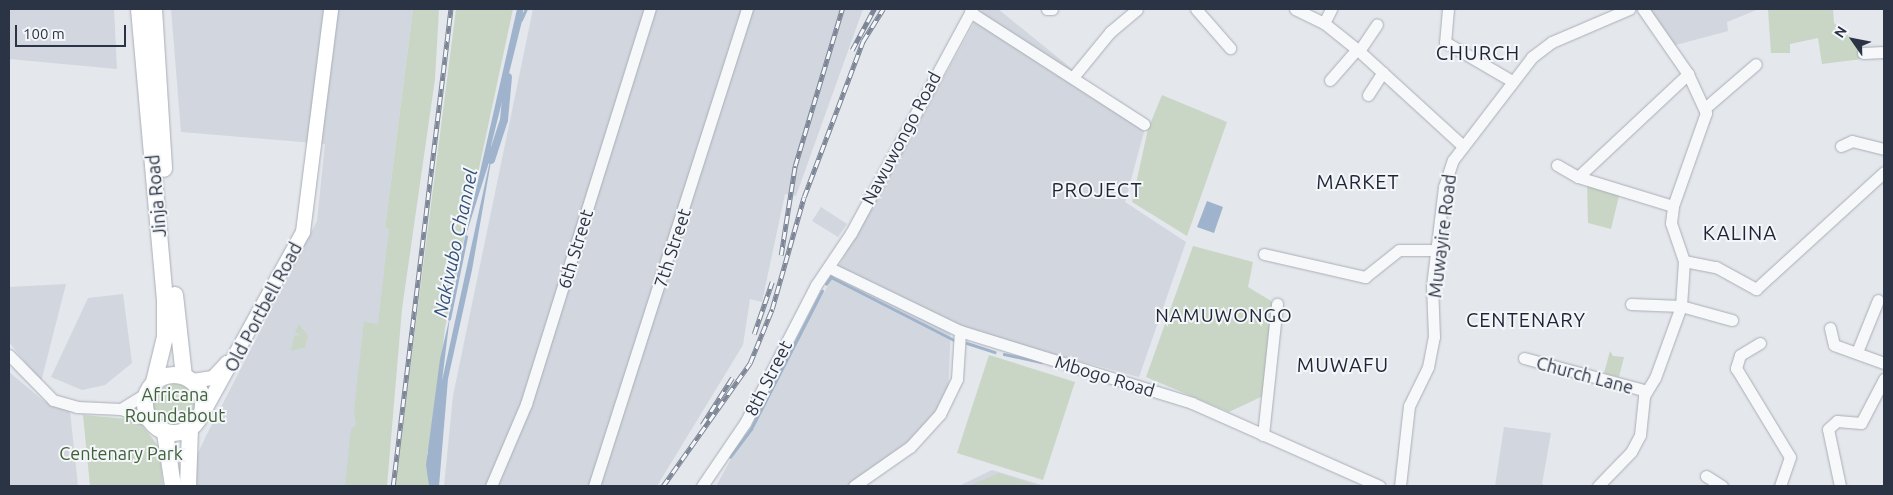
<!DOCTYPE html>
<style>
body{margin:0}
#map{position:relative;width:1893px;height:495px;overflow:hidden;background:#e4e7ec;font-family:Ubuntu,sans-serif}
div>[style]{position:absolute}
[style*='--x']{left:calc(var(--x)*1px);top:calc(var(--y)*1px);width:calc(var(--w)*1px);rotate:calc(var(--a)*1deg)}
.built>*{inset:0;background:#d2d6de}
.green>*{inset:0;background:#c9d6c5}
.round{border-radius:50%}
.water>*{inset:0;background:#9fb4cc}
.stream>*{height:2.5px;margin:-1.25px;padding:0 1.25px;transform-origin:1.25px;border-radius:1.25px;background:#9fb4cc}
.canal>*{height:8px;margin:-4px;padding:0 4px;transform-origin:4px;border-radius:4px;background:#9fb4cc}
.roads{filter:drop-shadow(0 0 1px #a9aeb7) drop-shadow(0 0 1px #a9aeb7)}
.minor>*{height:11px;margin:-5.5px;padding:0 5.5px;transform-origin:5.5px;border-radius:5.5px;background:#f7f8fa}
.major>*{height:14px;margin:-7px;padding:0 7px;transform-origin:7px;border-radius:7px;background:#fff}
.highway>*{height:16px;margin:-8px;padding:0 8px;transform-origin:8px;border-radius:8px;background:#fff}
.highway>.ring{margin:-8px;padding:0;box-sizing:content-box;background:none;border:16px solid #fff;border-radius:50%}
.rail>*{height:4.5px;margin-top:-2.25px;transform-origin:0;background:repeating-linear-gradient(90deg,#f4f6f9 0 8px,#7d8696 0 16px);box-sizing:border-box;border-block:1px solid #7d8696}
span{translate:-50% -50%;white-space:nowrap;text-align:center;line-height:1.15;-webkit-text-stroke:4px #f4f6f9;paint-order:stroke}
.street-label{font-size:18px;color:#2b3445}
.park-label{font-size:18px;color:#3f6138}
.water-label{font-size:19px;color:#34527a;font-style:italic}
.neighbourhood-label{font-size:19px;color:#1d2536;letter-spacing:1px}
.quarter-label{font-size:20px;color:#1d2536;letter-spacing:1px}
.frame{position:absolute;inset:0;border:10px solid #2b3445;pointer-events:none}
.north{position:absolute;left:1828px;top:15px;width:50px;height:50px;-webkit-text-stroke:4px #f4f6f9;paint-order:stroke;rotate:303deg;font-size:14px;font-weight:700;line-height:20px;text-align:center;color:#2b3445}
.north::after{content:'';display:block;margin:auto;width:18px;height:22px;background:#2b3445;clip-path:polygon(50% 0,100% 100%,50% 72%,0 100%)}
.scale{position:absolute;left:15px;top:25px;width:111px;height:22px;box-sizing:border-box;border:2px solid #2b3445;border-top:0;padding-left:6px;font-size:15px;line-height:18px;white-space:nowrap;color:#2b3445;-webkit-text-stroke:4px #f4f6f9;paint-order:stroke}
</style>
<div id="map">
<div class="built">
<i style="clip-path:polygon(9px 9px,114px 9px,117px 69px,9px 59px)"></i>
<i style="clip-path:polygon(171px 9px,413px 9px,385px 228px,389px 229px,366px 486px,197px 486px,195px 460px,205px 438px,317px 221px,325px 144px,181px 132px)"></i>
<i style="clip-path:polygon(533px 9px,863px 9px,796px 196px,785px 194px,762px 302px,750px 299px,743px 345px,657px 486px,444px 486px,453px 396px)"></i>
<i style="clip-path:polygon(982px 9px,998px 9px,1145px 128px,1125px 202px,1186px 242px,1139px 377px,951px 326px,948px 396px,913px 438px,847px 486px,716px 486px)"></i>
<i style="clip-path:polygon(1648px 9px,1759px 9px,1727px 22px,1728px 31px,1672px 46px)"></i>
<i style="clip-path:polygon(821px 207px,847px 224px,838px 237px,812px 221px)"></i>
<i style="clip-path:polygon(66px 284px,41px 382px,9px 342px,9px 287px)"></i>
<i style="clip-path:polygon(123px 294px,132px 363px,105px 385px,82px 390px,51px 377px,88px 298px)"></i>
<i style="clip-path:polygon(9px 372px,45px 402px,70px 411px,78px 486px,9px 486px)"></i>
<i style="clip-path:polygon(1504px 427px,1551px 433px,1542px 484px,1546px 486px,1495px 486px)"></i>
<i style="clip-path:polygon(992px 470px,1045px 486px,959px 486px)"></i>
</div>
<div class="green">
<i style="clip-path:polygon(413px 9px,439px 9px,435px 79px,402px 309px,387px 486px,345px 486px,351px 429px,356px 425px,354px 410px,364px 322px,378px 324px,389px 229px,385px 228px)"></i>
<i style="clip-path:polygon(456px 9px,513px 9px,445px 328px,432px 444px,427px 452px,429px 486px,395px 486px)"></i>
<i style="clip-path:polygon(1768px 9px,1833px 9px,1834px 23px,1863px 49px,1862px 59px,1822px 64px,1818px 38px,1790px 44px,1790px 53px,1771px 53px)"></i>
<i style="clip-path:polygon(1162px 95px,1227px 122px,1187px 236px,1132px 202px,1148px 129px)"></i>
<i style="clip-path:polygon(1587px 182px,1620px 192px,1611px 229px,1588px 223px)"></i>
<i style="clip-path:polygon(1193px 246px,1253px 262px,1248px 287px,1273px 302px,1263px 396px,1229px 412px,1146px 377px)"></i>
<i style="clip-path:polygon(299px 324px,308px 336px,305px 347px,291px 351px,294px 336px,301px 335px,295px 332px)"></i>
<i style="clip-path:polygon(1610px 351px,1613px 356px,1624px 357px,1619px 377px,1604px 373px)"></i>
<i style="clip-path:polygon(989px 355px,1075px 382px,1043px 480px,957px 453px)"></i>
<i class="round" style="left:153px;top:384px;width:44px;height:44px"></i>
<i style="clip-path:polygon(83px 415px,138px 420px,159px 447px,163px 486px,90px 486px)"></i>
<i style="clip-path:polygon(999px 473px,1039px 486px,969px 486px)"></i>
</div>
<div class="water">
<i style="clip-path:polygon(517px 9px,523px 9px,523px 17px,491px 146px,493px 150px,472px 270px,448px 379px,439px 486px,429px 486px,426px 465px,440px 359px,450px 316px,442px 381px,491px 156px,465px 238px)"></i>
<i style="clip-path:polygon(1207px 201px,1223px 207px,1214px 233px,1197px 227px)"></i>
</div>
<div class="stream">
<i style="--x:521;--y:20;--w:12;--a:-66"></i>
<i style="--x:826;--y:284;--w:9;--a:-54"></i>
<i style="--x:831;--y:277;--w:140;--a:27.1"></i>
<i style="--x:449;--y:319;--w:84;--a:-78.3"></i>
<i style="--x:967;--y:343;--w:29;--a:18"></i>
<i style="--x:1004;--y:354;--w:38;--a:12"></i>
<i style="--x:730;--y:457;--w:35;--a:-53"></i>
<i style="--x:751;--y:429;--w:155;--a:-62.8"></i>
</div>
<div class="canal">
<i style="--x:491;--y:160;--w:42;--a:-72"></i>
<i style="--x:504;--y:120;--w:43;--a:-84.7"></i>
</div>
<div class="roads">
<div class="minor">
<i style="--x:1047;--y:9;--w:5;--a:0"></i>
<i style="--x:1196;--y:9;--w:52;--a:48.9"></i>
<i style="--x:1295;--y:9;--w:32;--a:26"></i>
<i style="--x:1324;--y:23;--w:45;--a:38.7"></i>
<i style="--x:1359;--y:51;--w:141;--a:42.4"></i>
<i style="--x:1448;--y:9;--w:33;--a:95"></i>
<i style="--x:1445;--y:42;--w:78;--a:30.2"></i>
<i style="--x:970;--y:12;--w:207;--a:32.8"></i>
<i style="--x:1324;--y:23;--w:16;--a:-63"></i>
<i style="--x:1359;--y:51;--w:32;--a:-56"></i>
<i style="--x:1863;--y:53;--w:21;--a:-3"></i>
<i style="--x:1074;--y:76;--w:57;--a:-50.7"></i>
<i style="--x:1110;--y:32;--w:35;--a:-40"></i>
<i style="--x:1330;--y:80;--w:41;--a:-48.9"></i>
<i style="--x:1368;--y:95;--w:27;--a:-57"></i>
<i style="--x:1705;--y:108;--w:67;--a:-40.8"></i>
<i style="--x:1841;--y:146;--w:12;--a:-24"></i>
<i style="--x:1852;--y:141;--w:33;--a:14"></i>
<i style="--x:1557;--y:165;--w:24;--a:30"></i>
<i style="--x:1578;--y:177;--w:99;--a:17"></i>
<i style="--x:1578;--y:177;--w:151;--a:-43.1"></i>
<i style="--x:1264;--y:254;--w:104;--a:12.8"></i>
<i style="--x:1365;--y:277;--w:43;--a:-38.5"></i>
<i style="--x:1399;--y:250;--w:40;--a:0"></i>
<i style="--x:1684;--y:261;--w:33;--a:11"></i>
<i style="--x:1716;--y:267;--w:46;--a:28.8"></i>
<i style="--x:1756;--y:289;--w:173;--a:-42.4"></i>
<i style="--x:830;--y:268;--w:144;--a:25.9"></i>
<i style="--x:960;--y:331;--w:243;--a:17.2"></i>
<i style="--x:1192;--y:403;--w:205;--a:23.9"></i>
<i style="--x:1631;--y:304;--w:50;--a:2.3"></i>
<i style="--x:1681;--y:306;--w:53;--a:15.4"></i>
<i style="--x:1830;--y:328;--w:17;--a:77"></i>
<i style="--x:1834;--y:345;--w:53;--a:19.8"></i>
<i style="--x:1760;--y:343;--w:23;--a:149"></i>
<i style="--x:1740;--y:355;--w:14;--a:107"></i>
<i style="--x:1736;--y:368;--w:104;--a:58.8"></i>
<i style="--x:1790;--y:457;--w:31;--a:109"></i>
<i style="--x:1857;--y:352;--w:56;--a:-68"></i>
<i style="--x:9;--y:355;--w:63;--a:45.6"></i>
<i style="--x:53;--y:400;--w:25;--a:16"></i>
<i style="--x:77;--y:407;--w:44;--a:2.6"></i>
<i style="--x:121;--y:409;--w:30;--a:23"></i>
<i style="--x:1524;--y:358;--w:127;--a:15"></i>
<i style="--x:121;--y:409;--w:31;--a:-32"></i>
<i style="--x:1263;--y:435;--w:132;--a:-83.9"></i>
<i style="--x:1706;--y:476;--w:19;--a:32"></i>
<i style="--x:491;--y:486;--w:89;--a:-66.9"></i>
<i style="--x:526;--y:404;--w:414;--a:-72.6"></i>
<i style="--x:594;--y:486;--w:501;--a:-72.22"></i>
<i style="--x:702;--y:486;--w:76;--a:-55.7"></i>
<i style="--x:745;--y:423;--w:155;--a:-62.8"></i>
<i style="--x:816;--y:285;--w:63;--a:-56.1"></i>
<i style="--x:851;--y:233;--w:255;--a:-61.6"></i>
<i style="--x:854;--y:486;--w:68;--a:-34.9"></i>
<i style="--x:910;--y:447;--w:45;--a:-47.7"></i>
<i style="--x:940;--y:414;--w:39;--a:-64"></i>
<i style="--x:957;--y:379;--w:48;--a:-86.4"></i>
<i style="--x:1400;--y:486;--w:81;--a:-83.6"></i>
<i style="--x:1409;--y:406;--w:43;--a:-64"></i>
<i style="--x:1428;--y:367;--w:31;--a:-79"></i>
<i style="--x:1434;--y:337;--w:51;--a:-92.2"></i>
<i style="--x:1432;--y:286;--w:100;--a:-83.1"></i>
<i style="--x:1444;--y:187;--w:28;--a:-72"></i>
<i style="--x:1453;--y:160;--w:130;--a:-52.5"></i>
<i style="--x:1532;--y:57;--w:25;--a:-37"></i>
<i style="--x:1552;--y:42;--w:84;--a:-23.2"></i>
<i style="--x:1598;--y:486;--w:47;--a:-45.9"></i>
<i style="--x:1631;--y:452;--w:19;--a:-62"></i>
<i style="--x:1640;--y:435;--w:39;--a:-84"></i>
<i style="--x:1644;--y:396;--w:21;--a:-59"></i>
<i style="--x:1655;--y:378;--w:77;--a:-70.1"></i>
<i style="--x:1681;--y:306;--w:45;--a:-86.2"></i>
<i style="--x:1684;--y:261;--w:40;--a:-108.9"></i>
<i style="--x:1671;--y:223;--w:17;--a:-83"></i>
<i style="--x:1673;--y:206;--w:99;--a:-70.5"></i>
<i style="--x:1706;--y:113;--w:43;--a:-114.8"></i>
<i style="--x:1688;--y:74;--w:79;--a:-124.7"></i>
<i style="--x:1840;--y:486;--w:58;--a:-101.9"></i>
<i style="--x:1828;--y:429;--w:12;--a:-42"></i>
<i style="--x:1837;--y:421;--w:24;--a:5"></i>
<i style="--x:1861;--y:423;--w:50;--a:-62.4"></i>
</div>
<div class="major">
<i style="--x:193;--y:381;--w:20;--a:-9"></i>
<i style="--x:213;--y:378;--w:21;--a:-47"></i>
<i style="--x:202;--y:415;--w:209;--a:-61.1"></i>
<i style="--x:303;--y:232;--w:225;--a:-82.8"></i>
</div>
<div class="highway">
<i style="--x:139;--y:9;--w:292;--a:84.9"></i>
<i style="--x:165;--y:300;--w:37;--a:90"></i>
<i style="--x:165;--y:337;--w:46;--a:103.7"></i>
<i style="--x:154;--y:9;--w:160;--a:86.4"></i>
<i style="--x:175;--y:295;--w:81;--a:83.7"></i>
<i class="ring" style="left:145px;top:375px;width:42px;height:42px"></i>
<i style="--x:165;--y:433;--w:54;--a:81.4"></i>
<i style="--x:188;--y:486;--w:57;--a:-88"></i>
</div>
</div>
<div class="rail">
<i style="--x:852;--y:50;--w:47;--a:-61.8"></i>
<i style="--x:781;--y:255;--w:90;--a:-81.1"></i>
<i style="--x:795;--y:166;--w:164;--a:-73.3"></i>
<i style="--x:754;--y:334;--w:55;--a:-70.9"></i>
<i style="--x:702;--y:425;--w:56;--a:-57.4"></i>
<i style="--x:393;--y:486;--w:481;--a:-83.1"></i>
<i style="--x:663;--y:486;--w:151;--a:-54.7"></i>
<i style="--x:750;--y:363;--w:58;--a:-67.8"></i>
<i style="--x:772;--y:309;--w:116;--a:-74.1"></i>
<i style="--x:804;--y:197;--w:167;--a:-69.3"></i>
<i style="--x:863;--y:41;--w:38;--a:-58"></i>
</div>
<div class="street-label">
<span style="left:901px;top:138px;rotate:-62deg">Nawuwongo Road</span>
<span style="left:156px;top:196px;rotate:-95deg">Jinja Road</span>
<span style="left:1442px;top:236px;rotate:-83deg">Muwayire Road</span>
<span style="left:672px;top:248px;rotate:-72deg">7th Street</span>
<span style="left:575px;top:249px;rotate:-73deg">6th Street</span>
<span style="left:263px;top:307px;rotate:-62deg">Old Portbell Road</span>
<span style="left:1585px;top:375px;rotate:15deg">Church Lane</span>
<span style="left:1105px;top:376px;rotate:17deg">Mbogo Road</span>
<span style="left:768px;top:378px;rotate:-63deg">8th Street</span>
</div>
<div class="park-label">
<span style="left:175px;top:405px">Africana<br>Roundabout</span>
<span style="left:121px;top:453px">Centenary Park</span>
</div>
<div class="water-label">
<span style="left:456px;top:243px;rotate:-78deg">Nakivubo Channel</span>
</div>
<div class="neighbourhood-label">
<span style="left:1224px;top:316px">NAMUWONGO</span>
</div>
<div class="quarter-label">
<span style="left:1478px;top:52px">CHURCH</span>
<span style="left:1358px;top:181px">MARKET</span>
<span style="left:1097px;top:189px">PROJECT</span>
<span style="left:1740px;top:232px">KALINA</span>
<span style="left:1526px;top:319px">CENTENARY</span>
<span style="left:1343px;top:364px">MUWAFU</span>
</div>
<div class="frame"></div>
<div class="north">N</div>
<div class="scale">100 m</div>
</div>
